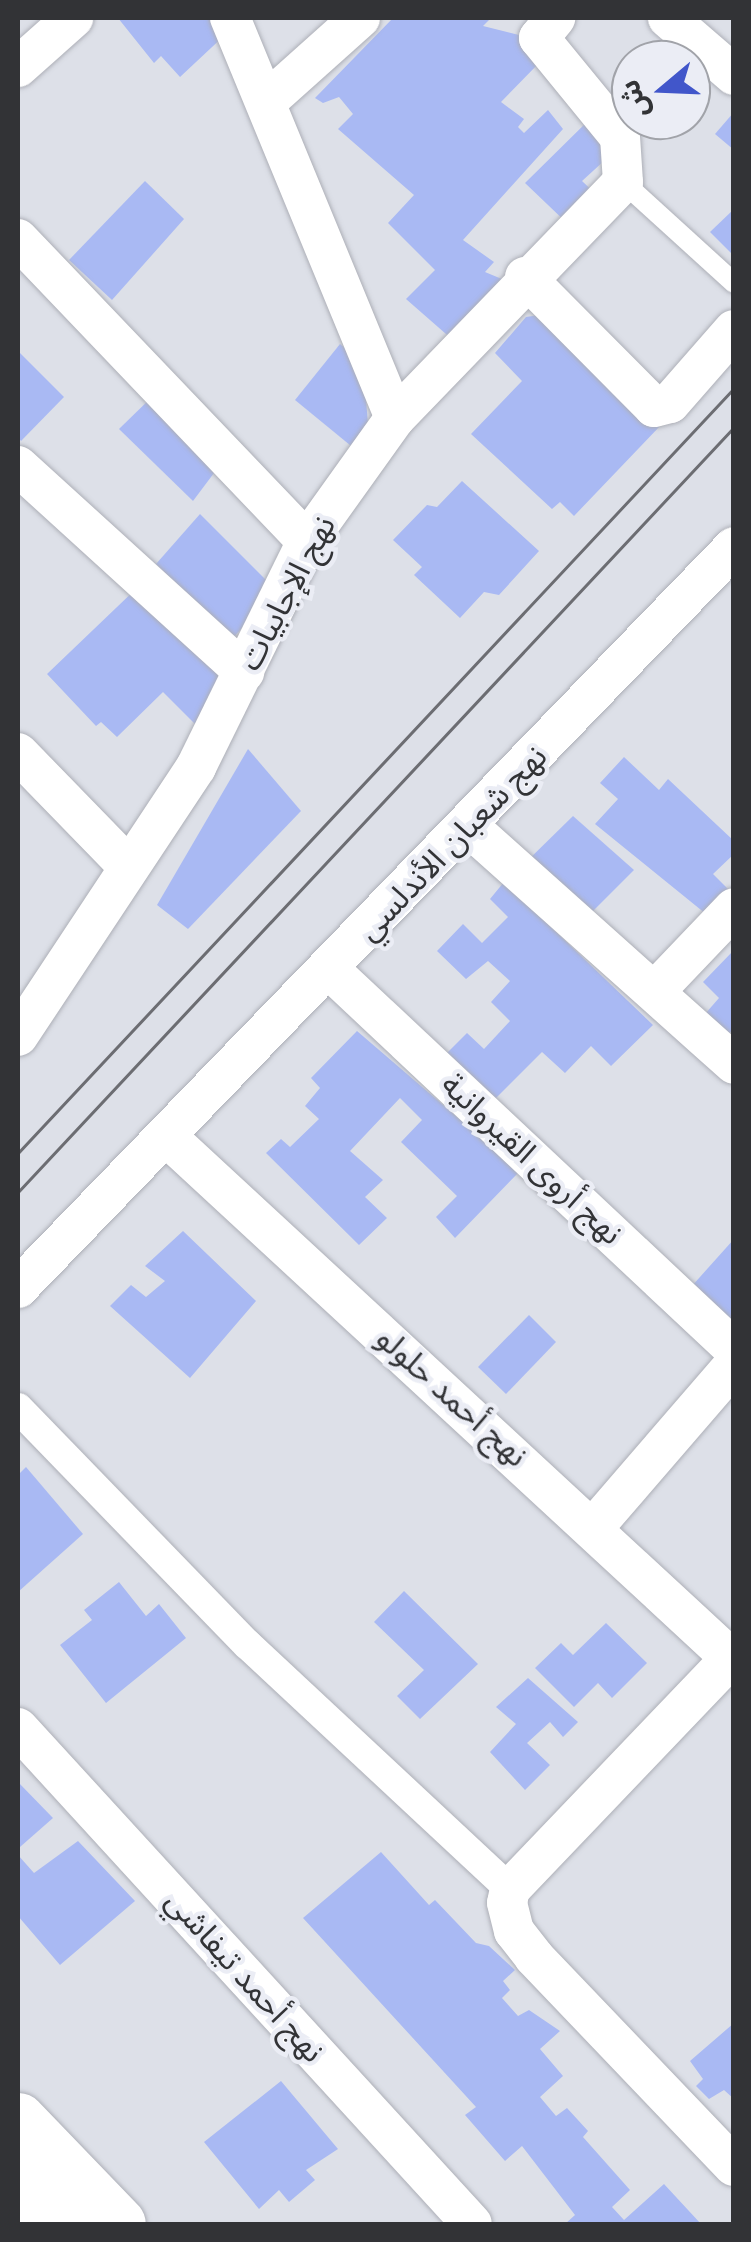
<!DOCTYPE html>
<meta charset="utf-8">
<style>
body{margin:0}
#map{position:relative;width:751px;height:2242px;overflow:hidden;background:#dde0e8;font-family:Roboto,"Noto Sans Arabic",sans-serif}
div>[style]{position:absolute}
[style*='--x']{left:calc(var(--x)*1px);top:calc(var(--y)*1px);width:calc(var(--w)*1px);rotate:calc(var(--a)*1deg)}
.building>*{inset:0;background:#a9b9f3}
.roads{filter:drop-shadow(0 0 2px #adafb7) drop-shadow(0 0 2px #adafb7)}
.service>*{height:20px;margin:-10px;padding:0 10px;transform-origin:10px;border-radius:10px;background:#fff}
.pedestrian>*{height:30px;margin:-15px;padding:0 15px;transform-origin:15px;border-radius:15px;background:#fff}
.minor>*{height:40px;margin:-20px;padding:0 20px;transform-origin:20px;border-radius:20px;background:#fff}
.secondary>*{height:55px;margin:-27.5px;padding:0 27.5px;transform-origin:27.5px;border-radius:27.5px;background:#fff}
.tram>*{height:2.5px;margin:-1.25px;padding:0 1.25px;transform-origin:1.25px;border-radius:1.25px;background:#6c6d72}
span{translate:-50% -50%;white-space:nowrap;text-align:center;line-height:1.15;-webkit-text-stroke:9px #ebedf5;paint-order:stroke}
.street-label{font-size:32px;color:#323336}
.frame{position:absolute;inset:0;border:20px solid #323336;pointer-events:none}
.north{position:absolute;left:611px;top:40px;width:100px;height:100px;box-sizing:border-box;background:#ebedf5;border:2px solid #a1a3a9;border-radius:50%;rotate:251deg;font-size:28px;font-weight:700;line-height:40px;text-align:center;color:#323336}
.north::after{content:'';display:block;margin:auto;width:35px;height:45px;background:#4156ca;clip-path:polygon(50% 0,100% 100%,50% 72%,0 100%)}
</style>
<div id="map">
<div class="building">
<i style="clip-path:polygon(118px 18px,215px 18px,227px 33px,180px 77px,161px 56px,154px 63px)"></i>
<i style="clip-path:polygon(393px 18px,491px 18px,483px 26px,519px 35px,540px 62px,501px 102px,524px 119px,518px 127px,524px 133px,548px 110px,563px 129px,463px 240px,494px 262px,485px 272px,509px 282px,454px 341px,406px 299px,435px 270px,388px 223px,414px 195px,338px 129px,353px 114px,339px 97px,323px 103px,315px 98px)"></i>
<i style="clip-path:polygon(734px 112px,734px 150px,715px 134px)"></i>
<i style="clip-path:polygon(595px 114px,616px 150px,582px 181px,600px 198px,570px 226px,525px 183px)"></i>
<i style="clip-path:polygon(145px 181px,184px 219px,112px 300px,69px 260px)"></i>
<i style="clip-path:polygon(734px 209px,734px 256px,710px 232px)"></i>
<i style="clip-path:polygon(546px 314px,661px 425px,574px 516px,560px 502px,552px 509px,471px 434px,522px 381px,495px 353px,526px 317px)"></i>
<i style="clip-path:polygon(340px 344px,363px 363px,368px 424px,356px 450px,295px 400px)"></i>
<i style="clip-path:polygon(18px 351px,64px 397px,21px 441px,18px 437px)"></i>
<i style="clip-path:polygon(157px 392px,223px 461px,193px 501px,119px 429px)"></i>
<i style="clip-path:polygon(462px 481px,539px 551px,499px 595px,484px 592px,460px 618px,414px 575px,422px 567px,393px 540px,427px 505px,437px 507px)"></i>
<i style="clip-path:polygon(200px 514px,276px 590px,233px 638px,156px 564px)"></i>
<i style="clip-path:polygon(140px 585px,232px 672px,201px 730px,163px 692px,117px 737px,101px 722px,96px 726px,47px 674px)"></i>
<i style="clip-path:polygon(248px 749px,301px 811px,188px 929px,157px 905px)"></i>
<i style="clip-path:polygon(624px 757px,659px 790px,668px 779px,734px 841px,734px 854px,713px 874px,729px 890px,706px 914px,595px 824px,618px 799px,600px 783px)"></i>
<i style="clip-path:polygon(573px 816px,634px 870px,584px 920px,521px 867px)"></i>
<i style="clip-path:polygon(504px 882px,653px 1025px,611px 1066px,591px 1046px,565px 1073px,542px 1052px,491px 1103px,444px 1056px,467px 1033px,484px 1049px,510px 1021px,491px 1002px,510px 981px,488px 961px,466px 979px,437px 951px,463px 924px,482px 943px,508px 917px,490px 899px)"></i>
<i style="clip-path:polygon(734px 950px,734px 1029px,727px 1035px,705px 1014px,719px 998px,703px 982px)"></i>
<i style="clip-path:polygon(357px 1031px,520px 1171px,455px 1238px,436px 1217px,457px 1196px,401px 1142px,422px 1120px,400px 1098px,350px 1151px,383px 1180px,365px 1197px,387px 1218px,359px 1245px,266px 1153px,281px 1139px,290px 1147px,319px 1119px,305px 1106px,320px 1088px,311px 1078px)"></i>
<i style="clip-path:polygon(183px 1231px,256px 1301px,190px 1378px,110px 1306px,131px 1285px,146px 1297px,165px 1281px,145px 1266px)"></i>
<i style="clip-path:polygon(734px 1239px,734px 1330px,691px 1287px)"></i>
<i style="clip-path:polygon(529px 1315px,556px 1342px,506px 1394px,478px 1367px)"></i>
<i style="clip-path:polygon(26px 1467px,83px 1534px,18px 1592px,18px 1475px)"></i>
<i style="clip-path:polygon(119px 1582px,146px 1616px,159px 1604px,186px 1638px,106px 1703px,60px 1645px,92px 1620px,84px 1610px)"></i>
<i style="clip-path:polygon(404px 1591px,478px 1664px,420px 1719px,397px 1696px,424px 1670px,374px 1622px)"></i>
<i style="clip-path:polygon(606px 1623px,647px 1663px,612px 1698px,598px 1683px,574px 1707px,535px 1668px,561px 1643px,573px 1655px)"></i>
<i style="clip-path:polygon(528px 1678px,578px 1722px,563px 1737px,550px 1722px,527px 1743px,550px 1765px,525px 1790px,490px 1752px,516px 1724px,496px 1707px)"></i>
<i style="clip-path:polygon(18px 1782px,53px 1818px,20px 1847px,18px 1844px)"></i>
<i style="clip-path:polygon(78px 1841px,135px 1901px,60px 1965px,18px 1916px,18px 1855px,34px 1873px)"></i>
<i style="clip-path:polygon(381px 1852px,429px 1905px,435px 1900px,476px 1943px,489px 1946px,515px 1970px,503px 1981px,510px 1990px,502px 1998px,518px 2016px,529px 2010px,560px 2031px,540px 2049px,563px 2076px,540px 2097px,556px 2116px,567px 2108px,588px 2131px,583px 2137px,630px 2190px,612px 2207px,624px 2220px,664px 2184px,701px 2224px,565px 2224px,575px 2215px,522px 2146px,505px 2161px,465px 2115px,476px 2107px,303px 1918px)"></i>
<i style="clip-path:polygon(734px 2023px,734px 2099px,724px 2090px,709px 2099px,696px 2086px,703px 2079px,690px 2061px)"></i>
<i style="clip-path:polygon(281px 2081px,338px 2149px,306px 2170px,315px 2180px,289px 2202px,279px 2190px,259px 2209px,204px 2142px)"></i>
</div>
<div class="roads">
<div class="service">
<i style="--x:623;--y:182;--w:150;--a:42.3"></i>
</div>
<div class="pedestrian">
<i style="--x:18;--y:1408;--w:330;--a:45.9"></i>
<i style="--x:248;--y:1645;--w:358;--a:43"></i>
</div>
<div class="minor">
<i style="--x:668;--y:18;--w:87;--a:40.8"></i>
<i style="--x:18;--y:67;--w:74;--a:-41.7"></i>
<i style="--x:266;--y:102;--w:126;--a:-41.8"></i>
<i style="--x:18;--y:239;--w:418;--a:46.3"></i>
<i style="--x:525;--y:277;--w:183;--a:45.2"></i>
<i style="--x:654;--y:407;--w:16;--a:-14"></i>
<i style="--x:670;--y:403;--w:97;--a:-48.8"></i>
<i style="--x:395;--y:418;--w:328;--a:-46"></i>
<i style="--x:623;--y:182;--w:45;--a:-93.8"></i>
<i style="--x:620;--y:137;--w:128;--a:-129.3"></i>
<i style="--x:539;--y:38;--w:26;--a:-51"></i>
<i style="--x:18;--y:466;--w:306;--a:42.3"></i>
<i style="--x:18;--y:753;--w:159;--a:45.8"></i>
<i style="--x:468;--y:826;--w:357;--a:41.8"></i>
<i style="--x:330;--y:970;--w:554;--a:43.17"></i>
<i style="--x:656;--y:990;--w:113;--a:-46.4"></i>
<i style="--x:18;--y:1036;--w:323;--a:-56.5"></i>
<i style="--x:196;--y:767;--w:252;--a:-63.8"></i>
<i style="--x:307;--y:541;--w:151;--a:-54.4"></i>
<i style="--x:395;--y:418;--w:433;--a:-112.4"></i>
<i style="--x:166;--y:1136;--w:773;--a:42.75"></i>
<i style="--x:18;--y:1288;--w:1030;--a:-45.98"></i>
<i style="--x:594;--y:1527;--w:214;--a:-49.2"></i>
<i style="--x:730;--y:1659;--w:318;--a:133.7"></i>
<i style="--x:510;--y:1889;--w:14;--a:102"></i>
<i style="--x:507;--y:1903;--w:29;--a:76"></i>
<i style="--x:514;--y:1931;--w:33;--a:52"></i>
<i style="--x:534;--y:1957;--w:289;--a:46.3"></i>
<i style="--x:18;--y:1728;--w:672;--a:47.53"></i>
</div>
<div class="secondary">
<i style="--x:18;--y:2120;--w:144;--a:46.1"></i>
<i style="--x:18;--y:2188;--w:51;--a:45"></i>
</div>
</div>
<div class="tram">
<i style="--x:18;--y:1153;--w:1048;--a:-46.89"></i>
<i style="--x:18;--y:1192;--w:1048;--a:-46.89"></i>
</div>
<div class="street-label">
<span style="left:287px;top:593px;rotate:-62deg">نهج الإجابيات</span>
<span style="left:452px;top:843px;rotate:-46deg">نهج شعبان الأندلسي</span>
<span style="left:532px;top:1159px;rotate:43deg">نهج أروى القيروانية</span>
<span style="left:452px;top:1397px;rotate:42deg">نهج أحمد حلولو</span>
<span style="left:245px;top:1976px;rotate:48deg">نهج أحمد تيفاشي</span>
</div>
<div class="frame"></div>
<div class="north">ش</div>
</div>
